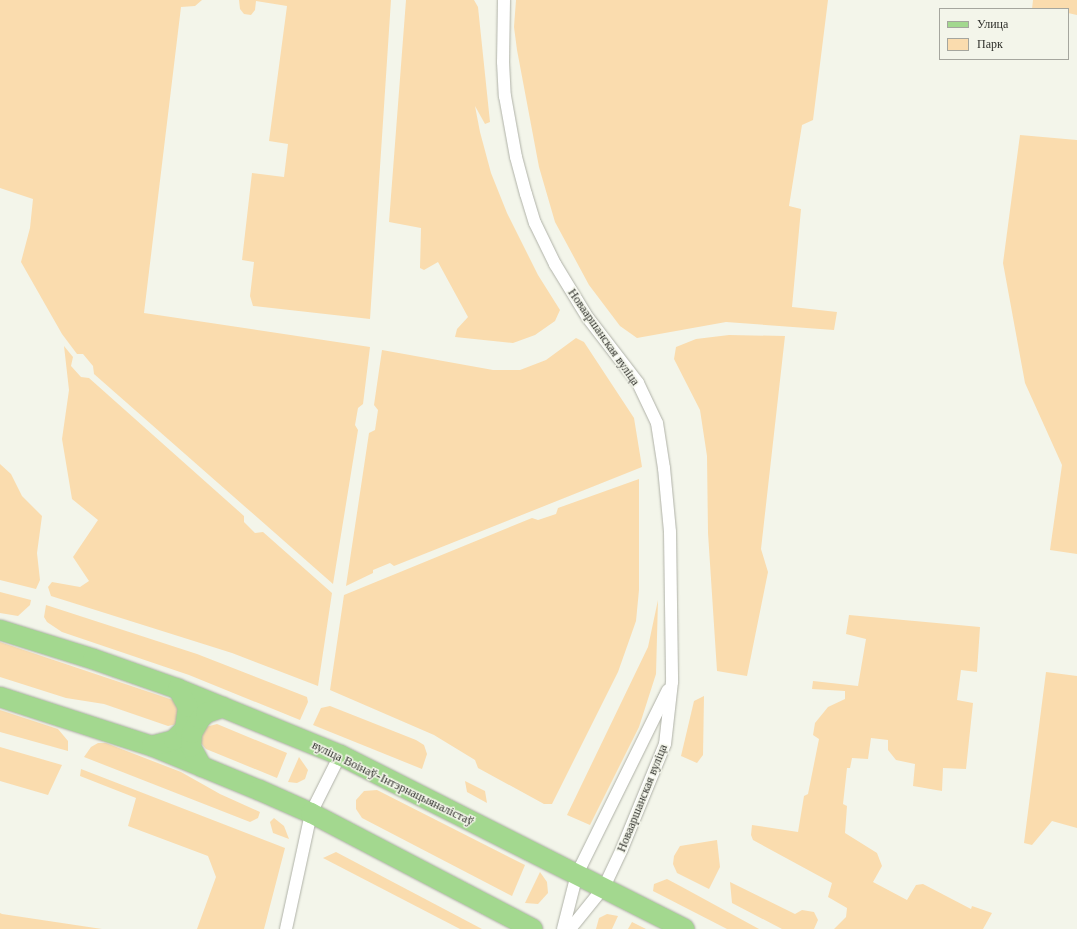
<!DOCTYPE html>
<meta charset="utf-8">
<style>
body{margin:0}
#map{position:relative;width:1077px;height:929px;overflow:hidden;background:#f3f5ea;font-family:"Libre Baskerville",serif}
div>[style]{position:absolute}
[style*='--x']{left:calc(var(--x)*1px);top:calc(var(--y)*1px);width:calc(var(--w)*1px);rotate:calc(var(--a)*1deg)}
.green>*{inset:0;background:#fadcae}
.roads{filter:drop-shadow(0 0 1px #afb1a7) drop-shadow(0 0 1px #afb1a7)}
.street>*{height:12px;margin:-6px;padding:0 6px;transform-origin:6px;border-radius:6px;background:#fff}
.primary>*{height:20px;margin:-10px;padding:0 10px;transform-origin:10px;border-radius:10px;background:#a3d88f}
span{translate:-50% -50%;white-space:nowrap;text-align:center;line-height:1.15;-webkit-text-stroke:3px #f3f5ea;paint-order:stroke}
.street-label{font-size:12px;color:#2f302b}
.legend{position:absolute;left:939px;top:8px;width:130px;height:52px;box-sizing:border-box;background:#f3f5ea;border:1px solid #a5a69e;margin:0;padding:5px 7px;list-style:none;font-size:12px;color:#2f302b}
.legend li{display:flex;align-items:center;gap:8px;height:20px}
.legend b{width:20px;border:1px solid #a5a69e}
</style>
<div id="map">
<div class="green">
<i style="clip-path:polygon(0 0,202px 0,195px 6px,181px 7px,144px 313px,370px 347px,363px 404px,358px 408px,355px 425px,358px 430px,333px 584px,94px 374px,93px 366px,83px 354px,77px 354px,62px 334px,21px 262px,30px 228px,33px 199px,0 188px)"></i>
<i style="clip-path:polygon(239px 0,391px 0,370px 319px,253px 306px,250px 296px,254px 262px,242px 260px,252px 173px,284px 177px,288px 144px,269px 141px,287px 6px,256px 1px,255px 10px,251px 15px,244px 14px,240px 9px)"></i>
<i style="clip-path:polygon(406px 0,474px 0,478px 7px,490px 122px,485px 124px,475px 106px,480px 132px,491px 173px,507px 213px,538px 275px,560px 310px,555px 321px,535px 335px,513px 343px,455px 337px,457px 329px,468px 317px,438px 262px,424px 270px,420px 268px,421px 228px,389px 222px)"></i>
<i style="clip-path:polygon(516px 0,828px 0,813px 120px,802px 125px,789px 206px,801px 209px,792px 307px,837px 312px,834px 330px,726px 322px,637px 338px,620px 326px,589px 285px,555px 222px,539px 167px,517px 50px,514px 27px)"></i>
<i style="clip-path:polygon(1033px 0,1077px 0,1077px 15px,1068px 13px,1068px 9px,1032px 9px)"></i>
<i style="clip-path:polygon(1020px 135px,1077px 140px,1077px 554px,1050px 550px,1062px 465px,1025px 383px,1003px 263px)"></i>
<i style="clip-path:polygon(729px 335px,785px 336px,761px 549px,768px 572px,747px 676px,717px 671px,708px 533px,707px 456px,700px 410px,674px 359px,676px 347px,696px 339px)"></i>
<i style="clip-path:polygon(576px 338px,584px 342px,634px 418px,642px 467px,394px 566px,390px 563px,373px 570px,373px 573px,346px 586px,369px 433px,375px 430px,378px 410px,374px 405px,382px 350px,493px 370px,520px 370px,546px 360px)"></i>
<i style="clip-path:polygon(64px 346px,73px 357px,71px 366px,81px 377px,89px 378px,244px 516px,244px 522px,255px 533px,263px 532px,332px 593px,318px 686px,232px 653px,51px 596px,48px 587px,52px 582px,80px 587px,89px 581px,73px 557px,98px 520px,72px 499px,62px 439px,69px 390px)"></i>
<i style="clip-path:polygon(0 464px,11px 474px,22px 496px,42px 516px,37px 553px,40px 580px,36px 589px,0 580px)"></i>
<i style="clip-path:polygon(639px 479px,639px 590px,636px 621px,618px 672px,552px 804px,544px 804px,478px 768px,475px 760px,434px 735px,330px 690px,344px 595px,532px 518px,538px 520px,556px 514px,558px 508px)"></i>
<i style="clip-path:polygon(0 592px,31px 600px,30px 605px,18px 616px,0 613px)"></i>
<i style="clip-path:polygon(658px 600px,656px 674px,639px 727px,590px 825px,567px 815px,648px 647px)"></i>
<i style="clip-path:polygon(46px 605px,197px 654px,307px 697px,308px 702px,300px 720px,189px 675px,62px 632px,47px 622px,44px 617px)"></i>
<i style="clip-path:polygon(849px 615px,980px 627px,977px 672px,961px 670px,957px 700px,973px 703px,966px 769px,943px 768px,942px 791px,913px 786px,915px 764px,896px 760px,888px 750px,888px 740px,871px 738px,868px 759px,852px 758px,850px 768px,847px 768px,843px 804px,847px 806px,845px 833px,877px 853px,882px 866px,873px 882px,907px 900px,916px 885px,923px 884px,971px 909px,972px 906px,992px 913px,983px 929px,834px 929px,846px 917px,847px 908px,828px 897px,832px 883px,753px 840px,751px 835px,752px 825px,798px 832px,804px 796px,808px 794px,819px 739px,813px 735px,815px 723px,828px 707px,845px 699px,845px 691px,812px 689px,813px 681px,858px 686px,866px 639px,846px 634px)"></i>
<i style="clip-path:polygon(0 642px,173px 700px,182px 706px,177px 724px,168px 726px,104px 704px,66px 698px,0 677px)"></i>
<i style="clip-path:polygon(1046px 672px,1077px 676px,1077px 828px,1052px 821px,1032px 845px,1024px 843px)"></i>
<i style="clip-path:polygon(704px 696px,703px 755px,697px 763px,681px 756px,694px 701px)"></i>
<i style="clip-path:polygon(330px 706px,416px 740px,424px 745px,427px 754px,422px 769px,313px 725px,321px 708px)"></i>
<i style="clip-path:polygon(0 710px,58px 729px,68px 741px,68px 751px,0 732px)"></i>
<i style="clip-path:polygon(217px 724px,287px 753px,277px 778px,206px 749px,201px 743px,202px 728px)"></i>
<i style="clip-path:polygon(98px 743px,106px 743px,181px 772px,220px 794px,260px 812px,258px 818px,250px 822px,84px 757px,91px 747px)"></i>
<i style="clip-path:polygon(0 747px,62px 765px,48px 795px,0 781px)"></i>
<i style="clip-path:polygon(299px 757px,308px 770px,305px 779px,297px 783px,288px 782px)"></i>
<i style="clip-path:polygon(81px 769px,285px 848px,264px 929px,197px 929px,216px 877px,208px 856px,128px 826px,136px 798px,80px 776px)"></i>
<i style="clip-path:polygon(465px 781px,485px 791px,487px 803px,467px 792px)"></i>
<i style="clip-path:polygon(377px 790px,525px 865px,512px 896px,362px 818px,356px 809px,356px 800px,364px 791px)"></i>
<i style="clip-path:polygon(274px 818px,284px 826px,289px 839px,273px 833px,270px 822px)"></i>
<i style="clip-path:polygon(717px 840px,720px 867px,709px 889px,677px 873px,673px 864px,674px 856px,680px 846px)"></i>
<i style="clip-path:polygon(336px 852px,482px 929px,460px 929px,323px 858px)"></i>
<i style="clip-path:polygon(540px 872px,547px 882px,548px 893px,538px 904px,525px 903px)"></i>
<i style="clip-path:polygon(667px 879px,682px 887px,759px 929px,727px 929px,653px 891px,654px 884px)"></i>
<i style="clip-path:polygon(730px 882px,795px 914px,802px 910px,814px 912px,818px 920px,814px 929px,782px 929px,732px 903px)"></i>
<i style="clip-path:polygon(0 913px,2px 914px,102px 929px,0 929px)"></i>
<i style="clip-path:polygon(607px 914px,618px 916px,612px 929px,596px 929px,599px 918px)"></i>
<i style="clip-path:polygon(632px 922px,646px 929px,628px 929px)"></i>
</div>
<div class="roads">
<div class="street">
<i style="--x:504;--y:0;--w:62;--a:90.9"></i>
<i style="--x:503;--y:62;--w:34;--a:87"></i>
<i style="--x:505;--y:96;--w:62;--a:79.8"></i>
<i style="--x:516;--y:157;--w:38;--a:75"></i>
<i style="--x:526;--y:194;--w:30;--a:73"></i>
<i style="--x:535;--y:223;--w:46;--a:64"></i>
<i style="--x:555;--y:264;--w:63;--a:58.6"></i>
<i style="--x:588;--y:318;--w:82;--a:52.4"></i>
<i style="--x:638;--y:383;--w:44;--a:64.6"></i>
<i style="--x:657;--y:423;--w:46;--a:81.2"></i>
<i style="--x:664;--y:468;--w:64;--a:84.6"></i>
<i style="--x:670;--y:532;--w:150;--a:89.2"></i>
<i style="--x:672;--y:682;--w:62;--a:96.4"></i>
<i style="--x:665;--y:744;--w:113;--a:112.3"></i>
<i style="--x:622;--y:849;--w:42;--a:115.3"></i>
<i style="--x:604;--y:887;--w:54;--a:129"></i>
<i style="--x:286;--y:929;--w:119;--a:-77.8"></i>
<i style="--x:311;--y:813;--w:65;--a:-63.4"></i>
<i style="--x:563;--y:929;--w:57;--a:-75.7"></i>
<i style="--x:577;--y:874;--w:205;--a:-63.7"></i>
</div>
<div class="primary">
<i style="--x:0;--y:630;--w:97;--a:17.3"></i>
<i style="--x:93;--y:659;--w:90;--a:19.4"></i>
<i style="--x:178;--y:689;--w:175;--a:22.2"></i>
<i style="--x:340;--y:755;--w:386;--a:26.8"></i>
<i style="--x:0;--y:697;--w:160;--a:17.9"></i>
<i style="--x:152;--y:746;--w:116;--a:22.4"></i>
<i style="--x:259;--y:790;--w:57;--a:23.9"></i>
<i style="--x:311;--y:813;--w:250;--a:27.6"></i>
<i style="--x:152;--y:746;--w:23;--a:-15"></i>
<i style="--x:174;--y:740;--w:16;--a:-45"></i>
<i style="--x:185;--y:729;--w:22;--a:-82"></i>
<i style="--x:188;--y:707;--w:21;--a:-119"></i>
<i style="--x:202;--y:767;--w:23;--a:-119"></i>
<i style="--x:191;--y:747;--w:14;--a:-86"></i>
<i style="--x:192;--y:733;--w:16;--a:-60"></i>
<i style="--x:200;--y:719;--w:8;--a:-45"></i>
<i style="--x:206;--y:713;--w:18;--a:-19"></i>
</div>
</div>
<div class="street-label">
<span style="left:604px;top:337px;rotate:55deg">Новааршанская вуліца</span>
<span style="left:393px;top:783px;rotate:26deg">вуліца Воінаў-Інтэрнацыяналістаў</span>
<span style="left:642px;top:798px;rotate:-68deg">Новааршанская вуліца</span>
</div>
<ul class="legend">
<li><b style="height:5px;background:#a3d88f"></b>Улица</li>
<li><b style="height:11px;background:#fadcae"></b>Парк</li>
</ul>
</div>
